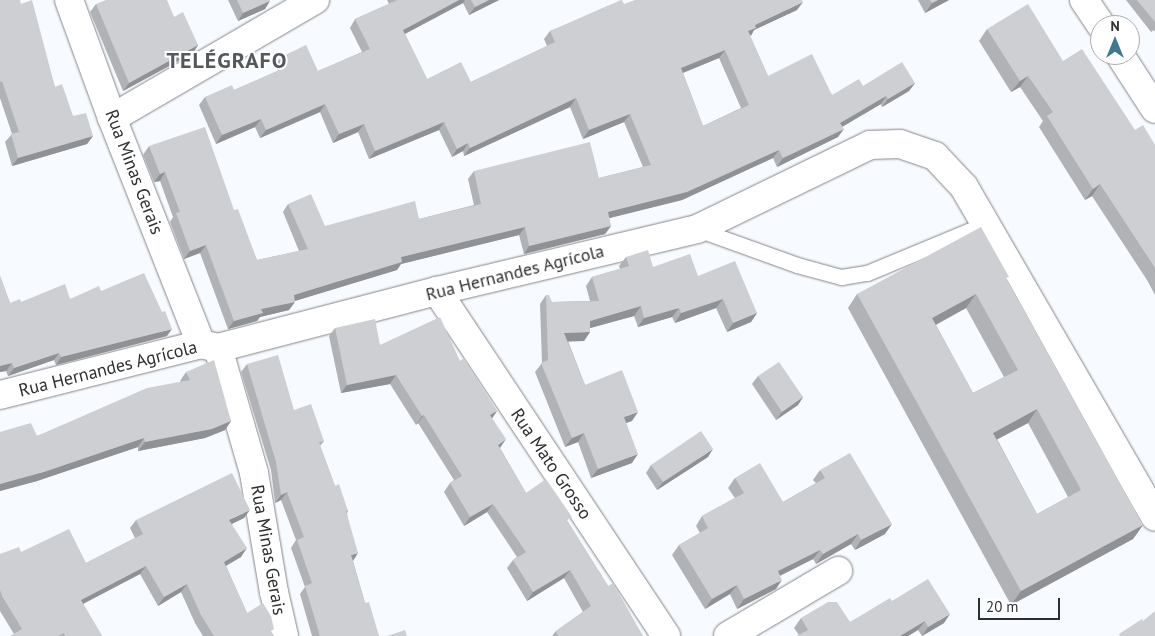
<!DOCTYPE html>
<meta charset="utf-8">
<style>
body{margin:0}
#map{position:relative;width:1155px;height:636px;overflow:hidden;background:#f7fafe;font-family:"PT Sans",sans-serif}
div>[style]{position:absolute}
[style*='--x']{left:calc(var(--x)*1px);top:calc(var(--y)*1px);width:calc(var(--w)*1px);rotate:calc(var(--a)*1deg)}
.roads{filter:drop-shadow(0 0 1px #838689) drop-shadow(0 0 1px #838689)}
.service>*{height:15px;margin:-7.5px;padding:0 7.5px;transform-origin:7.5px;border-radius:7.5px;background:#fff}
.minor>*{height:28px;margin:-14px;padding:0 14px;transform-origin:14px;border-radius:14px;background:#fff}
.wall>*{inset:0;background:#b0b2b5}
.shaded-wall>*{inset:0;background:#909194}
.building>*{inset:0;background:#cdcfd3}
span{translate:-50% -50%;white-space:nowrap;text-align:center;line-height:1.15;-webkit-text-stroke:4px #fff;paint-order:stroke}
.street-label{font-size:18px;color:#2d2f30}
.district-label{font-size:22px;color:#55585b;font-weight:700;letter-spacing:1px}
.north{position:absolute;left:1090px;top:15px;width:50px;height:50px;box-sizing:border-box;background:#fff;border:1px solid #abacac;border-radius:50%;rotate:0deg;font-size:14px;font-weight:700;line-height:20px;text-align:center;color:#2d2f30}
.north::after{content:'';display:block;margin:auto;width:18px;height:22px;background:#3e7891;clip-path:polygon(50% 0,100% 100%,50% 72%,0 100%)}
.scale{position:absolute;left:978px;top:598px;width:82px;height:22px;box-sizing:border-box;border:2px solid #2d2f30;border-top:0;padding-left:6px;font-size:15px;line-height:18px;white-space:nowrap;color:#2d2f30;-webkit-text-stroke:4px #fff;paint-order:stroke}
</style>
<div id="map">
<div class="roads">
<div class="service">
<i style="--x:697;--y:229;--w:106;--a:19.8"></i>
<i style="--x:797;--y:265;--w:46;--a:15.3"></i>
<i style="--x:841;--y:277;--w:26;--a:-9"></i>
<i style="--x:867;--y:273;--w:128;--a:-22.6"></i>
</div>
<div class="minor">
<i style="--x:69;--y:0;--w:126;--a:70"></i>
<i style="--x:112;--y:118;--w:243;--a:68.5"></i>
<i style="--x:1084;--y:0;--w:30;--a:56"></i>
<i style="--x:1120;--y:55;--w:64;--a:57.1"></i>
<i style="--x:112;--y:118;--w:235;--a:-30.2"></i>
<i style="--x:437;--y:291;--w:414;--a:56.4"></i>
<i style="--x:218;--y:348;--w:130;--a:73.9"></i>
<i style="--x:254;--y:473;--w:121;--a:80.5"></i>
<i style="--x:274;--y:592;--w:45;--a:77.2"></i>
<i style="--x:0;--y:395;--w:207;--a:-14.2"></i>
<i style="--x:201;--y:344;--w:17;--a:13"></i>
<i style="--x:218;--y:348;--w:226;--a:-14.6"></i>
<i style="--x:437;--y:291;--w:267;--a:-13.4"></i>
<i style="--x:697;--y:229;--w:192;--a:-25.9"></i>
<i style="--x:870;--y:145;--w:30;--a:-2"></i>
<i style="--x:900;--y:144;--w:37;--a:19"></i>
<i style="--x:935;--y:156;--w:42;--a:46.9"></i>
<i style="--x:964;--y:187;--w:381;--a:59.9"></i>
<i style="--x:728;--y:636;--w:128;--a:-30.6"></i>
</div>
</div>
<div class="wall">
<i style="clip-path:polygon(0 0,21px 4px,55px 87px,73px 116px,93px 136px,87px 144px,12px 166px,5px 142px,12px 134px,0 98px)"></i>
<i style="clip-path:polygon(228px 0,270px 0,265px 9px,238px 21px)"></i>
<i style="clip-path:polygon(evenodd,387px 0,499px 0,469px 15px,463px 3px,405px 34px,427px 79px,471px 82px,547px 46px,544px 39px,550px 31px,624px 4px,797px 10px,754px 30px,750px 36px,768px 76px,832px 95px,863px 86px,915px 83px,909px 91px,882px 107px,881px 104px,842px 127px,838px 137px,777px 167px,773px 158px,682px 200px,609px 218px,611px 226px,605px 234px,524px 254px,519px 235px,401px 264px,397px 270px,295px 301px,289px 310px,260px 317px,257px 321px,228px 329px,200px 253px,184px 259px,170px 222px,173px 217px,160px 181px,154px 182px,143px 155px,149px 146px,234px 210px,257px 260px,299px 251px,283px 212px,288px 204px,325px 226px,419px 219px,474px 205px,468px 179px,474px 171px,599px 178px,643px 167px,624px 122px,583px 139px,570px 107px,464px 156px,463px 151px,452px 157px,439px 130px,369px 159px,358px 132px,333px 143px,320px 112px,260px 138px,255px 127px,216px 144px,199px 105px,205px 97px,234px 90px,278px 71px,275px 65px,281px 57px,318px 71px,362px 52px,350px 28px,355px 19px,389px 4px,387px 0,719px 58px,741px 108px,703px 126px,683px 73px,719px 58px)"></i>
<i style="clip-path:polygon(918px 0,949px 0,925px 13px)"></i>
<i style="clip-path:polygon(1126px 0,1155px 0,1155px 32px,1154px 30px,1151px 32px)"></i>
<i style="clip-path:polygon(96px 4px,174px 17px,198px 45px,193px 53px,123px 91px,90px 12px)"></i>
<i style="clip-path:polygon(987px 29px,1063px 61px,1135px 130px,1155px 145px,1155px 295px,1147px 280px,1092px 196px,1085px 200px,1039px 127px,1043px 121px,1020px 87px,1011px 92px,979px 41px)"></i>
<i style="clip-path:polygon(626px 257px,653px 267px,698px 276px,757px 313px,751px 322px,727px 332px,716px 308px,675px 323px,672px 317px,638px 327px,634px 316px,590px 328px,590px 332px,584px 341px,568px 341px,585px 385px,632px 421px,626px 423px,632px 463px,591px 478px,578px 442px,565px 447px,535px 372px,542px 363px,540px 304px,546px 295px,552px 302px,590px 301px,586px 286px,592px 277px,620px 269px,619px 266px)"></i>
<i style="clip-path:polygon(0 276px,10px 303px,70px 299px,101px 291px,167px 336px,56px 365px,54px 360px,8px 376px,6px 371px,0 372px)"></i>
<i style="clip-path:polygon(evenodd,1007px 279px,1143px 525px,1133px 539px,1011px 605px,848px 308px,857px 294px,1007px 279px,966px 308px,1004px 377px,973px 393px,936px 325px,966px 308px,1007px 279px,1028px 423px,1068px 497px,1037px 514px,997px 439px,1028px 423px)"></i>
<i style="clip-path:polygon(335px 328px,380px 345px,460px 361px,497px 411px,492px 418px,500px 448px,526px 493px,568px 522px,608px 586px,643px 636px,552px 636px,556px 631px,583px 612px,564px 578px,527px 601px,507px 568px,513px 560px,517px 557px,487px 512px,464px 526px,444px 492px,450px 483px,454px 480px,418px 423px,416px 425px,390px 384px,341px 393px,329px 336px)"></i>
<i style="clip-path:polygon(247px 364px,324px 441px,320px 446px,335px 486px,348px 511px,347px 513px,353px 561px,365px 603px,379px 636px,312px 636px,300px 594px,305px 587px,291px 548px,296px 540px,281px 500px,275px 503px,271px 470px,241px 372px)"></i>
<i style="clip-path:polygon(186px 372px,231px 421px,225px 430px,205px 438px,138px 451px,138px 447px,37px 481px,0 491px,0 432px,37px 436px,181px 382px,180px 381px)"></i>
<i style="clip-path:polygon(758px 376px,803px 397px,798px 405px,776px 420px,752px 384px)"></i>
<i style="clip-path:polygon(708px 457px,657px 490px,646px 473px,651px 465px)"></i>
<i style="clip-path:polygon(820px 470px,885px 534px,855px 550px,851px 544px,816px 564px,813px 559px,780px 576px,776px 589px,737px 609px,730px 594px,705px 609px,672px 555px,679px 545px,700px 533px,696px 526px,702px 516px,735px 498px,728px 488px,735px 478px,783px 502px,816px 483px,813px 480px)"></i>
<i style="clip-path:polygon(244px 518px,232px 524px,241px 557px,226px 566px,247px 613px,272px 633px,274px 636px,203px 636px,195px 623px,181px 592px,158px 606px,140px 574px,83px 604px,102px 636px,10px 636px,14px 634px,0 611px,0 554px,21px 552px,86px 563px,135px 538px,130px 528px,136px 520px)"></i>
<i style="clip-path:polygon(892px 601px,944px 623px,922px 636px,918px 630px,908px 636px,797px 636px,799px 635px,794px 628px,801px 618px,850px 622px)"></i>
</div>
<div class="shaded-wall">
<i style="clip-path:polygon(459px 0,465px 0,463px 3px,397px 38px,403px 30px)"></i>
<i style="clip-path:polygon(489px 0,499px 0,469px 15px,475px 7px)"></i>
<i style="clip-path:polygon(938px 0,949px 0,925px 13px,932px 3px)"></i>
<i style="clip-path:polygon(270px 1px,265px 9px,238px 21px,243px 13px)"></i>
<i style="clip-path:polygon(803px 2px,797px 10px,754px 30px,751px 36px,748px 31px,755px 25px)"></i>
<i style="clip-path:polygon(198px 45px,193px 53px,123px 91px,129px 83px)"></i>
<i style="clip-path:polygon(725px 50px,719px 58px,675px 76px,681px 68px)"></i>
<i style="clip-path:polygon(1028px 76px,1020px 87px,1011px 92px,1020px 81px)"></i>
<i style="clip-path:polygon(915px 83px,909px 91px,882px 107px,888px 99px)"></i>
<i style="clip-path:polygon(886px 96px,881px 104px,835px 131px,840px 123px)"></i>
<i style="clip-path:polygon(576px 98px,570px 107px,464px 156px,470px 148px)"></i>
<i style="clip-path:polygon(325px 104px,320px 112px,260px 138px,266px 130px)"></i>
<i style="clip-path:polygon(630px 114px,624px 122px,583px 139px,589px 130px)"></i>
<i style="clip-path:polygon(261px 119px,255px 127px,216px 144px,222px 135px)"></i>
<i style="clip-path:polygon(444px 122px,439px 130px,369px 159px,375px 151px)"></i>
<i style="clip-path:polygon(364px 124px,358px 132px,333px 143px,339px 134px)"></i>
<i style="clip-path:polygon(844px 129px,838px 137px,777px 167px,783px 158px)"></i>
<i style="clip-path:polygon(93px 136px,87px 144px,12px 166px,18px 158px)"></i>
<i style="clip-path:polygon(468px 143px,463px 151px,452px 157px,457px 149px)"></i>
<i style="clip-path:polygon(779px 150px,773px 158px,682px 200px,602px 220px,608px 212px)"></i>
<i style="clip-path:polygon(165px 172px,160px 181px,154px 182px,160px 174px)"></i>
<i style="clip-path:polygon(1100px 184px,1092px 196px,1085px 200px,1093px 189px)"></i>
<i style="clip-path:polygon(611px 226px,605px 234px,524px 254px,529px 246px)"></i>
<i style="clip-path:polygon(525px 227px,519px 235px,401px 264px,397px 270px,288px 303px,294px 295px,401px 257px)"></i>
<i style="clip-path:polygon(206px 245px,200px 253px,184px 259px,190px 251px)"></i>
<i style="clip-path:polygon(976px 294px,966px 308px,922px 332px,932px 318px)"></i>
<i style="clip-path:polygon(723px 299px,716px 308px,675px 323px,681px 313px)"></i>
<i style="clip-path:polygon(295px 302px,289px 310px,260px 317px,257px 321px,228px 329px,234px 321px,261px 309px)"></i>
<i style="clip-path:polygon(641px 306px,634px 316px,583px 330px,590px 321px)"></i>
<i style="clip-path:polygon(679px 308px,672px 317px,638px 327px,644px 318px)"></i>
<i style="clip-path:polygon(757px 313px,751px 322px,727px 332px,733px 323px)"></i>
<i style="clip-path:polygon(172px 329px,167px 336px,56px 365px,61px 357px)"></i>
<i style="clip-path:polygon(590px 332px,584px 341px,558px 342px,564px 333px)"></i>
<i style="clip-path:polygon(59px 353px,54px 360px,8px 376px,14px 368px)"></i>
<i style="clip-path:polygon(12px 363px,6px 371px,0 372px,0 366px)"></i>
<i style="clip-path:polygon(396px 375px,390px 384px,341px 393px,347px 385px)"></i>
<i style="clip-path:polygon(803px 397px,798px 405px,776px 420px,782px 412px)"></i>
<i style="clip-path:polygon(1037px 409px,1028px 423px,983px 447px,993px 433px)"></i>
<i style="clip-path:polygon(497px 411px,491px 420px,490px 415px)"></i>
<i style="clip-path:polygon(638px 412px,632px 421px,617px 426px,624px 417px)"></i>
<i style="clip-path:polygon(424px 415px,418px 423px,416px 425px,422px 416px)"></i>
<i style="clip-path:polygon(231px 421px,225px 430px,205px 438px,138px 451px,145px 442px)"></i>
<i style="clip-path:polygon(584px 433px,578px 442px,565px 447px,572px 438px)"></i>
<i style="clip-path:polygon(144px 438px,138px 447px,37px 481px,0 491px,0 484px)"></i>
<i style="clip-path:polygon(506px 439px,500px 448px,498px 445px)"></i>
<i style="clip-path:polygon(713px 449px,708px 457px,657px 490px,663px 482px)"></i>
<i style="clip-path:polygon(638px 454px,632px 463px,591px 478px,598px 469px)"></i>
<i style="clip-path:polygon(287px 492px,281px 500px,275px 503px,281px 495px)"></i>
<i style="clip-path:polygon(493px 504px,487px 512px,464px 526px,470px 517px)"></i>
<i style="clip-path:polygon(250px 510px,244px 518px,223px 528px,229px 520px)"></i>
<i style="clip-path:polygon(892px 524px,885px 534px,855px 550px,861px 540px)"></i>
<i style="clip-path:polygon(1143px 525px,1133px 539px,1011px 605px,1021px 591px)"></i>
<i style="clip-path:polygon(858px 534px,851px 544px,816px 564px,823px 554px)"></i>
<i style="clip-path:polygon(247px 548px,241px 557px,218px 570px,224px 562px)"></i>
<i style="clip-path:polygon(820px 550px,813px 559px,771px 580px,778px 571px)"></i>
<i style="clip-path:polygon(358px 553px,353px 561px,351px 555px)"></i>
<i style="clip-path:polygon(146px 566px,140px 574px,75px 608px,81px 600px)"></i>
<i style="clip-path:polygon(570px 570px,564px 578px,527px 601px,533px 592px)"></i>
<i style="clip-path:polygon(782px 580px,776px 589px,737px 609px,744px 599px)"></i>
<i style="clip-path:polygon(187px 584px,181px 592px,158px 606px,164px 597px)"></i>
<i style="clip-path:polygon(737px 585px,730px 594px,705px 609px,712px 599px)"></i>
<i style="clip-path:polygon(950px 614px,944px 623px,922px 636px,928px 627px)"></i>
<i style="clip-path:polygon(925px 621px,918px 630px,908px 636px,900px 636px)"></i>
</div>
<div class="building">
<i style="clip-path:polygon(0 0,20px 0,21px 4px,32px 0,55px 87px,62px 84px,73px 116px,86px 113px,93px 136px,18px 158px,11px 134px,19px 132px,2px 81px,0 82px)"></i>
<i style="clip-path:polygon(106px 0,167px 0,174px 17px,183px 12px,198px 45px,129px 83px,96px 4px)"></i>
<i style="clip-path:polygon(237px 0,270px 0,270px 1px,243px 13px)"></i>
<i style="clip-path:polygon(evenodd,397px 0,459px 0,403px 30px,427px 79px,461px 62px,471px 82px,555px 42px,550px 31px,621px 0,622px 0,624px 4px,635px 0,802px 0,803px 2px,755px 25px,756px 28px,748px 31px,768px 76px,812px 54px,832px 95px,859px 79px,863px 86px,902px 62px,915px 83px,888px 99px,886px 96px,840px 123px,844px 129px,783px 158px,779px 150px,687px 192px,608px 212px,611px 226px,529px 246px,525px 227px,401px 257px,402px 262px,294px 295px,295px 302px,261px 309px,263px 313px,234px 321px,206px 245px,190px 251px,176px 213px,180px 212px,165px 172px,160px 174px,149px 146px,205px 127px,234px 210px,238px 209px,257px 260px,308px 249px,288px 204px,311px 194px,325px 226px,415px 201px,419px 219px,481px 204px,474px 171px,590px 142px,599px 178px,651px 165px,630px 114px,589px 130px,576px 98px,470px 148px,468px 143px,457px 149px,444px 122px,375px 151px,364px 124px,339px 134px,325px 104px,266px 130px,261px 119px,222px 135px,205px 97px,232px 85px,234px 90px,286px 67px,281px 57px,306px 45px,318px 71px,370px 49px,355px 19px,397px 0,725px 50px,749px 105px,703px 126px,681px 68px,725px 50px)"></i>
<i style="clip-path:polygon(471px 0,489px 0,475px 7px)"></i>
<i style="clip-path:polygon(930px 0,938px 0,932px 3px)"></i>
<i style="clip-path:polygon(1137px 0,1155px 0,1155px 22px)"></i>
<i style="clip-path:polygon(1028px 4px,1063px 61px,1082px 49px,1135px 130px,1143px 125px,1155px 145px,1155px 268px,1100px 184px,1093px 189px,1047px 116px,1053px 112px,1028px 76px,1020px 81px,987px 29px)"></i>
<i style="clip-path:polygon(evenodd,981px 227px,1009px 277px,1006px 278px,1143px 525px,1021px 591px,857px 294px,981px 227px,976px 294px,1018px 370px,973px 393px,932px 318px,976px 294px,981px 227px,1037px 409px,1081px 490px,1037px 514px,993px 433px,1037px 409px)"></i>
<i style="clip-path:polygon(648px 250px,653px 267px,690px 254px,698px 276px,735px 261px,757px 313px,733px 323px,723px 299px,681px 313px,679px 308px,644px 318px,641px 306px,590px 321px,590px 332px,564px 333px,585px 385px,622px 370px,638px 412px,624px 417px,638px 454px,598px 469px,584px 433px,572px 438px,541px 363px,548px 360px,546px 295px,549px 295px,552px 302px,599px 301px,592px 277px,629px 266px,626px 257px)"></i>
<i style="clip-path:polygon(144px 273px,162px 312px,165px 311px,172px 329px,61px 357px,59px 353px,14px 368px,12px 363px,0 366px,0 276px,10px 303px,20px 299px,21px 302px,65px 284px,70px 299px,99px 286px,101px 291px)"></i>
<i style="clip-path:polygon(440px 317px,460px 361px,464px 358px,497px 411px,490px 415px,506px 439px,498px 445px,526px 493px,546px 479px,572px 517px,567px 520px,608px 586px,613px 583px,643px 636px,558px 636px,556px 631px,591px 606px,570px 570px,533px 592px,513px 560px,526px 552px,493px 504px,470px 517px,450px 483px,462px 476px,424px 415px,422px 416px,396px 375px,347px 385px,335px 328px,375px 319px,380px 345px)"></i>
<i style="clip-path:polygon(278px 355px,294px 410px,311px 404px,324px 441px,319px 442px,335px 486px,339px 484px,348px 511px,346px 511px,358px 553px,351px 555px,365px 603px,369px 602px,379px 636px,320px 636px,305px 586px,312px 583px,297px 540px,304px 537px,287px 492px,281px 495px,276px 462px,247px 364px)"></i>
<i style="clip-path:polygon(214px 360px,231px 421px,212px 429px,145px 442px,144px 438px,44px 472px,0 484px,0 432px,31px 423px,37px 436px,147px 388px,190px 380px,186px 372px)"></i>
<i style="clip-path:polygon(779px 362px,803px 397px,782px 412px,758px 376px)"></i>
<i style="clip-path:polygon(701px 431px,713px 449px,663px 482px,651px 465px)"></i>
<i style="clip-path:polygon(850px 453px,892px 524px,861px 540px,858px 534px,823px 554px,820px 550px,778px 571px,782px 580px,744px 599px,737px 585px,712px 599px,679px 545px,708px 528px,702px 516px,744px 493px,735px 478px,760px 463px,783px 502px,825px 478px,820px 470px)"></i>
<i style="clip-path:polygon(232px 473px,250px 510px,229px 520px,247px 548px,224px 562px,247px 613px,263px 603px,271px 616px,274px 629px,271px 631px,274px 636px,214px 636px,201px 615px,187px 584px,164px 597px,146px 566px,81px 600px,102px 636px,65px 636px,64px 633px,58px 636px,10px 636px,22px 629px,2px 596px,0 590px,0 554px,19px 547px,21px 552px,69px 529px,86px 563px,143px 534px,136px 520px)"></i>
<i style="clip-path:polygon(928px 579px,950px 614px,928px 627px,925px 621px,900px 636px,797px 636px,808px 630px,801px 618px,828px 602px,837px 602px,850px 622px,890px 598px,892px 601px)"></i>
<i style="clip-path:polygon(1155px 611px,1155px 636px,1120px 636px,1119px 634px,1142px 619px,1143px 621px)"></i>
<i style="clip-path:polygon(405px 630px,407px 636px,387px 636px)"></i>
</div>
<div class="street-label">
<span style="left:134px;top:172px;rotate:69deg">Rua Minas Gerais</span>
<span style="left:515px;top:273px;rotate:-14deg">Rua Hernandes Agrícola</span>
<span style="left:108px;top:369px;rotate:-14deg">Rua Hernandes Agrícola</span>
<span style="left:551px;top:464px;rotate:56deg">Rua Mato Grosso</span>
<span style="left:268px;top:550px;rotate:80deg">Rua Minas Gerais</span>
</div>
<div class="district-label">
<span style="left:227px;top:61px">TELÉGRAFO</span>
</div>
<div class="north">N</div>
<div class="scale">20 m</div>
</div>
